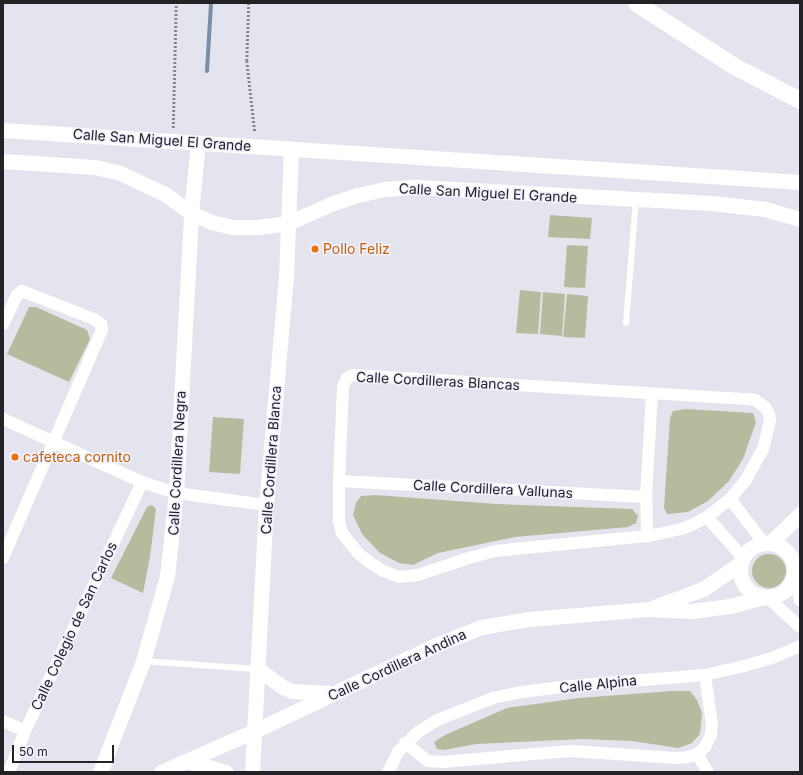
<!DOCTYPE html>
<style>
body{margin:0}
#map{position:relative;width:803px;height:775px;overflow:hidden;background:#e4e4ef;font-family:Inter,sans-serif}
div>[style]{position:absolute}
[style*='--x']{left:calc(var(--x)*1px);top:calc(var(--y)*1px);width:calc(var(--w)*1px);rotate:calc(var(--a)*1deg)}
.green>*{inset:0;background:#b4bc9d}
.round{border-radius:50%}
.stream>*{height:4px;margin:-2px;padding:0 2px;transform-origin:2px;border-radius:2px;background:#7a8ea8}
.path>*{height:2.5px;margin-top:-1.25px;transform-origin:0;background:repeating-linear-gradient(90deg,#84848c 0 2px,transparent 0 4px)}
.service>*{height:6px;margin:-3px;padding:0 3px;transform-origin:3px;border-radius:3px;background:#fff}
.minor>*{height:12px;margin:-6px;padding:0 6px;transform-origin:6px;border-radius:6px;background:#fff}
.tertiary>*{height:15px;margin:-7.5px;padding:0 7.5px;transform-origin:7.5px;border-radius:7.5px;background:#fff}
.tertiary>.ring{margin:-7.5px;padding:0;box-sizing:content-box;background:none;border:15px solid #fff;border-radius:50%}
.secondary>*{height:17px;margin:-8.5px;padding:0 8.5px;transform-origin:8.5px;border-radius:8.5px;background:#fff}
.dots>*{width:11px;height:11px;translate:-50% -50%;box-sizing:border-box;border:2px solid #f1f1fd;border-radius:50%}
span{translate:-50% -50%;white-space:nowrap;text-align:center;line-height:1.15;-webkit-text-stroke:3px #f1f1fd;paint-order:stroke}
.street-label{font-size:14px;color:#232327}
.food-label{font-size:14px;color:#c56008}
.left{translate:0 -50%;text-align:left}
.frame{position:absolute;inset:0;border:4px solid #232327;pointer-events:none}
.scale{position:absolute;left:12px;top:745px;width:102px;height:18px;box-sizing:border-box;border:2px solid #232327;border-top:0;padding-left:5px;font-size:12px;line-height:14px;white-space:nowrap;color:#232327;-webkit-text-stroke:3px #f1f1fd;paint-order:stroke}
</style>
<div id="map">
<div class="green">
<i style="clip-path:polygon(550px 215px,592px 218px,590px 239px,548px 237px)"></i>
<i style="clip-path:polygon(567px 245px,588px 246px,585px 288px,564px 287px)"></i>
<i style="clip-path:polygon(520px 290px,541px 292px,538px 334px,516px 333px)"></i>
<i style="clip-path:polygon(543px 292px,565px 294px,562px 336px,540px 334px)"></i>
<i style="clip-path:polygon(567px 294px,588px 296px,585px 338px,563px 337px)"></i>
<i style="clip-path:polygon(29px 307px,36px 307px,87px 330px,90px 339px,69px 382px,7px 354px)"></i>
<i style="clip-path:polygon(686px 409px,753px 413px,756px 422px,743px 459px,729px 481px,708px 501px,688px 512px,667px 514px,664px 508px,670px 418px,673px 411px)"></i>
<i style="clip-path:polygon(213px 417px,244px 419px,240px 474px,209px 472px)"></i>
<i style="clip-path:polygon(375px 495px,497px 504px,632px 509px,638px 516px,636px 523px,628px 527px,515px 537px,438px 553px,413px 565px,399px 563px,380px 553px,362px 534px,353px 515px,356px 503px,361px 496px)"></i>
<i style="clip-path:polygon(152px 505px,156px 509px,150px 557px,143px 593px,111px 578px,147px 507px)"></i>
<i class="round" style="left:752px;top:554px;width:34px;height:34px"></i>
<i style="clip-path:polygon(672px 691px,690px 691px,697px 700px,702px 713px,700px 734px,692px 743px,678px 748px,632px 741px,582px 739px,476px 744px,444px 750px,437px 749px,434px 742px,445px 735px,507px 708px,579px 698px)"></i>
</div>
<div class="stream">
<i style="--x:207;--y:71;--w:68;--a:-86.6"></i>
</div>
<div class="path">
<i style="--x:249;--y:3;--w:58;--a:92"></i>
<i style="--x:247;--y:61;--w:71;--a:83.6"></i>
<i style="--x:173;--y:128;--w:125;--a:-88.6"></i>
</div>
<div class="service">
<i style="--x:626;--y:323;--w:123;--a:-85.4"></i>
<i style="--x:143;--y:661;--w:114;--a:4"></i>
</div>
<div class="minor">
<i style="--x:3;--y:324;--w:32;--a:-64"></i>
<i style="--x:17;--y:295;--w:6;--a:-39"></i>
<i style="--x:22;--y:291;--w:77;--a:21.3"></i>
<i style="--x:94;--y:319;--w:9;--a:36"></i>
<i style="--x:101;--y:324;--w:6;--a:81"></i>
<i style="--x:102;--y:330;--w:249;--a:113.5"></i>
<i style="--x:353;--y:375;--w:395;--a:3.5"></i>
<i style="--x:747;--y:399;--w:8;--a:7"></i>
<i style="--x:755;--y:400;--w:12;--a:35"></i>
<i style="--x:765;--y:407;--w:8;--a:60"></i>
<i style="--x:769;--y:414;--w:7;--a:82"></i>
<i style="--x:770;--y:421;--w:29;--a:104"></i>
<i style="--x:763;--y:449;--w:37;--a:119"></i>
<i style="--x:745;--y:481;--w:23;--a:130"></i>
<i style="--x:730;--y:499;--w:29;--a:142"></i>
<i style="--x:707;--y:517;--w:17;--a:152"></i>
<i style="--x:692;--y:525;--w:12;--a:160"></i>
<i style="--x:681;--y:529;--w:35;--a:168"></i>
<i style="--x:647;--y:536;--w:153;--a:174.4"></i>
<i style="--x:495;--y:551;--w:30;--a:165"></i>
<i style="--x:466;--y:559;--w:51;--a:161.6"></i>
<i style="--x:418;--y:575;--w:19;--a:174"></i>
<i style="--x:399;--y:577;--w:17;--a:-159"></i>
<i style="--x:383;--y:571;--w:17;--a:-147"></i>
<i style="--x:369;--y:562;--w:14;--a:-141"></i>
<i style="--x:358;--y:553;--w:26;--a:-129"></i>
<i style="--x:342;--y:533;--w:11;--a:-105"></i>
<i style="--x:339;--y:522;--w:41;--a:-90"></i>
<i style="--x:339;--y:481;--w:95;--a:-87.6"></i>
<i style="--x:343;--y:386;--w:9;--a:-63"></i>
<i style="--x:347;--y:378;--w:7;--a:-27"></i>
<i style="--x:3;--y:419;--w:153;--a:24.4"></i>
<i style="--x:142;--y:482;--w:36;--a:18"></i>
<i style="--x:176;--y:493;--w:91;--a:7.6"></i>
<i style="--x:339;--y:481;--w:307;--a:3"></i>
<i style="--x:730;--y:499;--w:56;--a:52.3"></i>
<i style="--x:707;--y:517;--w:55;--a:48.7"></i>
<i style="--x:647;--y:536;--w:39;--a:-91"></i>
<i style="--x:646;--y:497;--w:103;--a:-86.7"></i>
<i style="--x:794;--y:574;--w:27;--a:77"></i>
<i style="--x:767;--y:597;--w:45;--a:42.3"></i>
<i style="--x:3;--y:721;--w:24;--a:24"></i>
<i style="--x:405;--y:743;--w:29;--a:38"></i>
<i style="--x:428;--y:761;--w:15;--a:4"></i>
<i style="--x:443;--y:762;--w:127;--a:-5"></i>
<i style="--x:570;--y:751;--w:107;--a:3.7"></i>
<i style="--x:677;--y:758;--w:11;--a:-5"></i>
<i style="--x:688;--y:757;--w:9;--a:-18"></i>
<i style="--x:697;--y:754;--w:11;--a:-41"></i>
<i style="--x:705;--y:747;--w:13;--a:-63"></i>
<i style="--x:711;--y:735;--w:10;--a:-84"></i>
<i style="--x:712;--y:725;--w:50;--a:-98"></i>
<i style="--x:697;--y:754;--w:21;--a:59"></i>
<i style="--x:9;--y:772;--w:44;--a:-68.7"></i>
<i style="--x:25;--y:731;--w:275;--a:-64.8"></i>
<i style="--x:388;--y:772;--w:22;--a:-63"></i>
<i style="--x:398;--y:752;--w:28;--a:-45"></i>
<i style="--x:418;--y:732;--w:22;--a:-32"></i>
<i style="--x:437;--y:720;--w:60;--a:-21.4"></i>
<i style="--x:493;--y:698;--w:30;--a:-12"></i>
<i style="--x:522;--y:692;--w:48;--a:-7.1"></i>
<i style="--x:570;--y:686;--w:135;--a:-4.7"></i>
<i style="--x:705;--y:675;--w:40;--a:-13"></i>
<i style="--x:744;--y:666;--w:29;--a:-16"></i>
<i style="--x:772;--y:658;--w:30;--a:-23"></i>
</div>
<div class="tertiary">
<i style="--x:3;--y:130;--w:799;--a:3.73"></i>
<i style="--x:3;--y:161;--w:92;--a:3.7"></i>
<i style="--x:95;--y:167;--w:26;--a:13"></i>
<i style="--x:120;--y:173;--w:50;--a:25"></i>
<i style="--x:165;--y:194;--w:32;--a:36"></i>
<i style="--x:191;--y:213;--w:22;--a:24"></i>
<i style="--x:211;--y:222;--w:23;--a:13"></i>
<i style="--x:233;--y:227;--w:24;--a:0"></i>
<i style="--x:257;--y:227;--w:31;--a:-7"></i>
<i style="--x:288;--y:223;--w:49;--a:-24"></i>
<i style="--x:333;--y:203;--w:26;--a:-18"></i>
<i style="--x:358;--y:195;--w:28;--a:-13"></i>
<i style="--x:385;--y:189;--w:32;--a:-4"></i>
<i style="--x:417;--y:187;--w:295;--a:3.1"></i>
<i style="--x:712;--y:203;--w:53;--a:6.5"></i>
<i style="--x:765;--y:209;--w:36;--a:16"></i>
<i class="ring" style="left:740px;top:543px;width:39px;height:39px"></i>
<i style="--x:770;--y:543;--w:42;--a:-44"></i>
<i style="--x:654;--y:607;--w:52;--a:-20.2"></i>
<i style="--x:703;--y:589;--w:46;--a:-34.4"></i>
<i style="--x:258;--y:669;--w:31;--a:36"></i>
<i style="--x:283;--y:687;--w:10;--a:24"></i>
<i style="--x:292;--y:691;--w:38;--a:3"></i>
<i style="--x:186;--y:761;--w:41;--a:15.4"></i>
<i style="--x:100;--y:772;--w:119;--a:-68.8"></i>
<i style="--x:143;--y:661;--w:88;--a:-74.2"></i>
<i style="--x:167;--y:576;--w:83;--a:-83.8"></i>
<i style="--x:176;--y:493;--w:280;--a:-86.9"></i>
<i style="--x:191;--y:213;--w:70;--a:-84.3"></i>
<i style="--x:161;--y:772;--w:102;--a:-23.8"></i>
<i style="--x:254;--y:731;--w:201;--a:-25.3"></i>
<i style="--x:436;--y:645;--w:48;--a:-21.8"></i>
<i style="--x:481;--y:627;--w:49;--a:-9.5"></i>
<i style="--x:529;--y:619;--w:118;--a:-4.8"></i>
<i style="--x:647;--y:609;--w:46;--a:2.5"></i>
<i style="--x:693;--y:611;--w:37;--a:-8"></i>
<i style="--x:730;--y:606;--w:35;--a:-15"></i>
<i style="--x:252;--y:772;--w:267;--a:-87"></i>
<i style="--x:266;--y:505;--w:228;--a:-85"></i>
<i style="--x:286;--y:278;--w:129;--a:-87.8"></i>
</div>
<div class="secondary">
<i style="--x:636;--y:3;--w:117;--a:32.7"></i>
<i style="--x:734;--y:66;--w:74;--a:27.3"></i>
</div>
<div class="dots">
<i style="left:315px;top:249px;background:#e8710a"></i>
<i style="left:15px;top:457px;background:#e8710a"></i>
</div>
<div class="street-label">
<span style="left:162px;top:140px;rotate:4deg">Calle San Miguel El Grande</span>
<span style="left:488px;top:193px;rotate:3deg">Calle San Miguel El Grande</span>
<span style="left:438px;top:381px;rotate:3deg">Calle Cordilleras Blancas</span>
<span style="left:271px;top:460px;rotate:-86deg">Calle Cordillera Blanca</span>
<span style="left:177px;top:463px;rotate:-87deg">Calle Cordillera Negra</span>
<span style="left:493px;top:489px;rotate:3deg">Calle Cordillera Vallunas</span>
<span style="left:74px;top:626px;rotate:-65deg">Calle Colegio de San Carlos</span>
<span style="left:397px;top:665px;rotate:-25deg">Calle Cordillera Andina</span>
<span style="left:598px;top:684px;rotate:-6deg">Calle Alpina</span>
</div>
<div class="food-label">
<span class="left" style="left:323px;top:249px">Pollo Feliz</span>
<span class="left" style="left:23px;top:457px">cafeteca cornito</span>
</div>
<div class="frame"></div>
<div class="scale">50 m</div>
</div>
